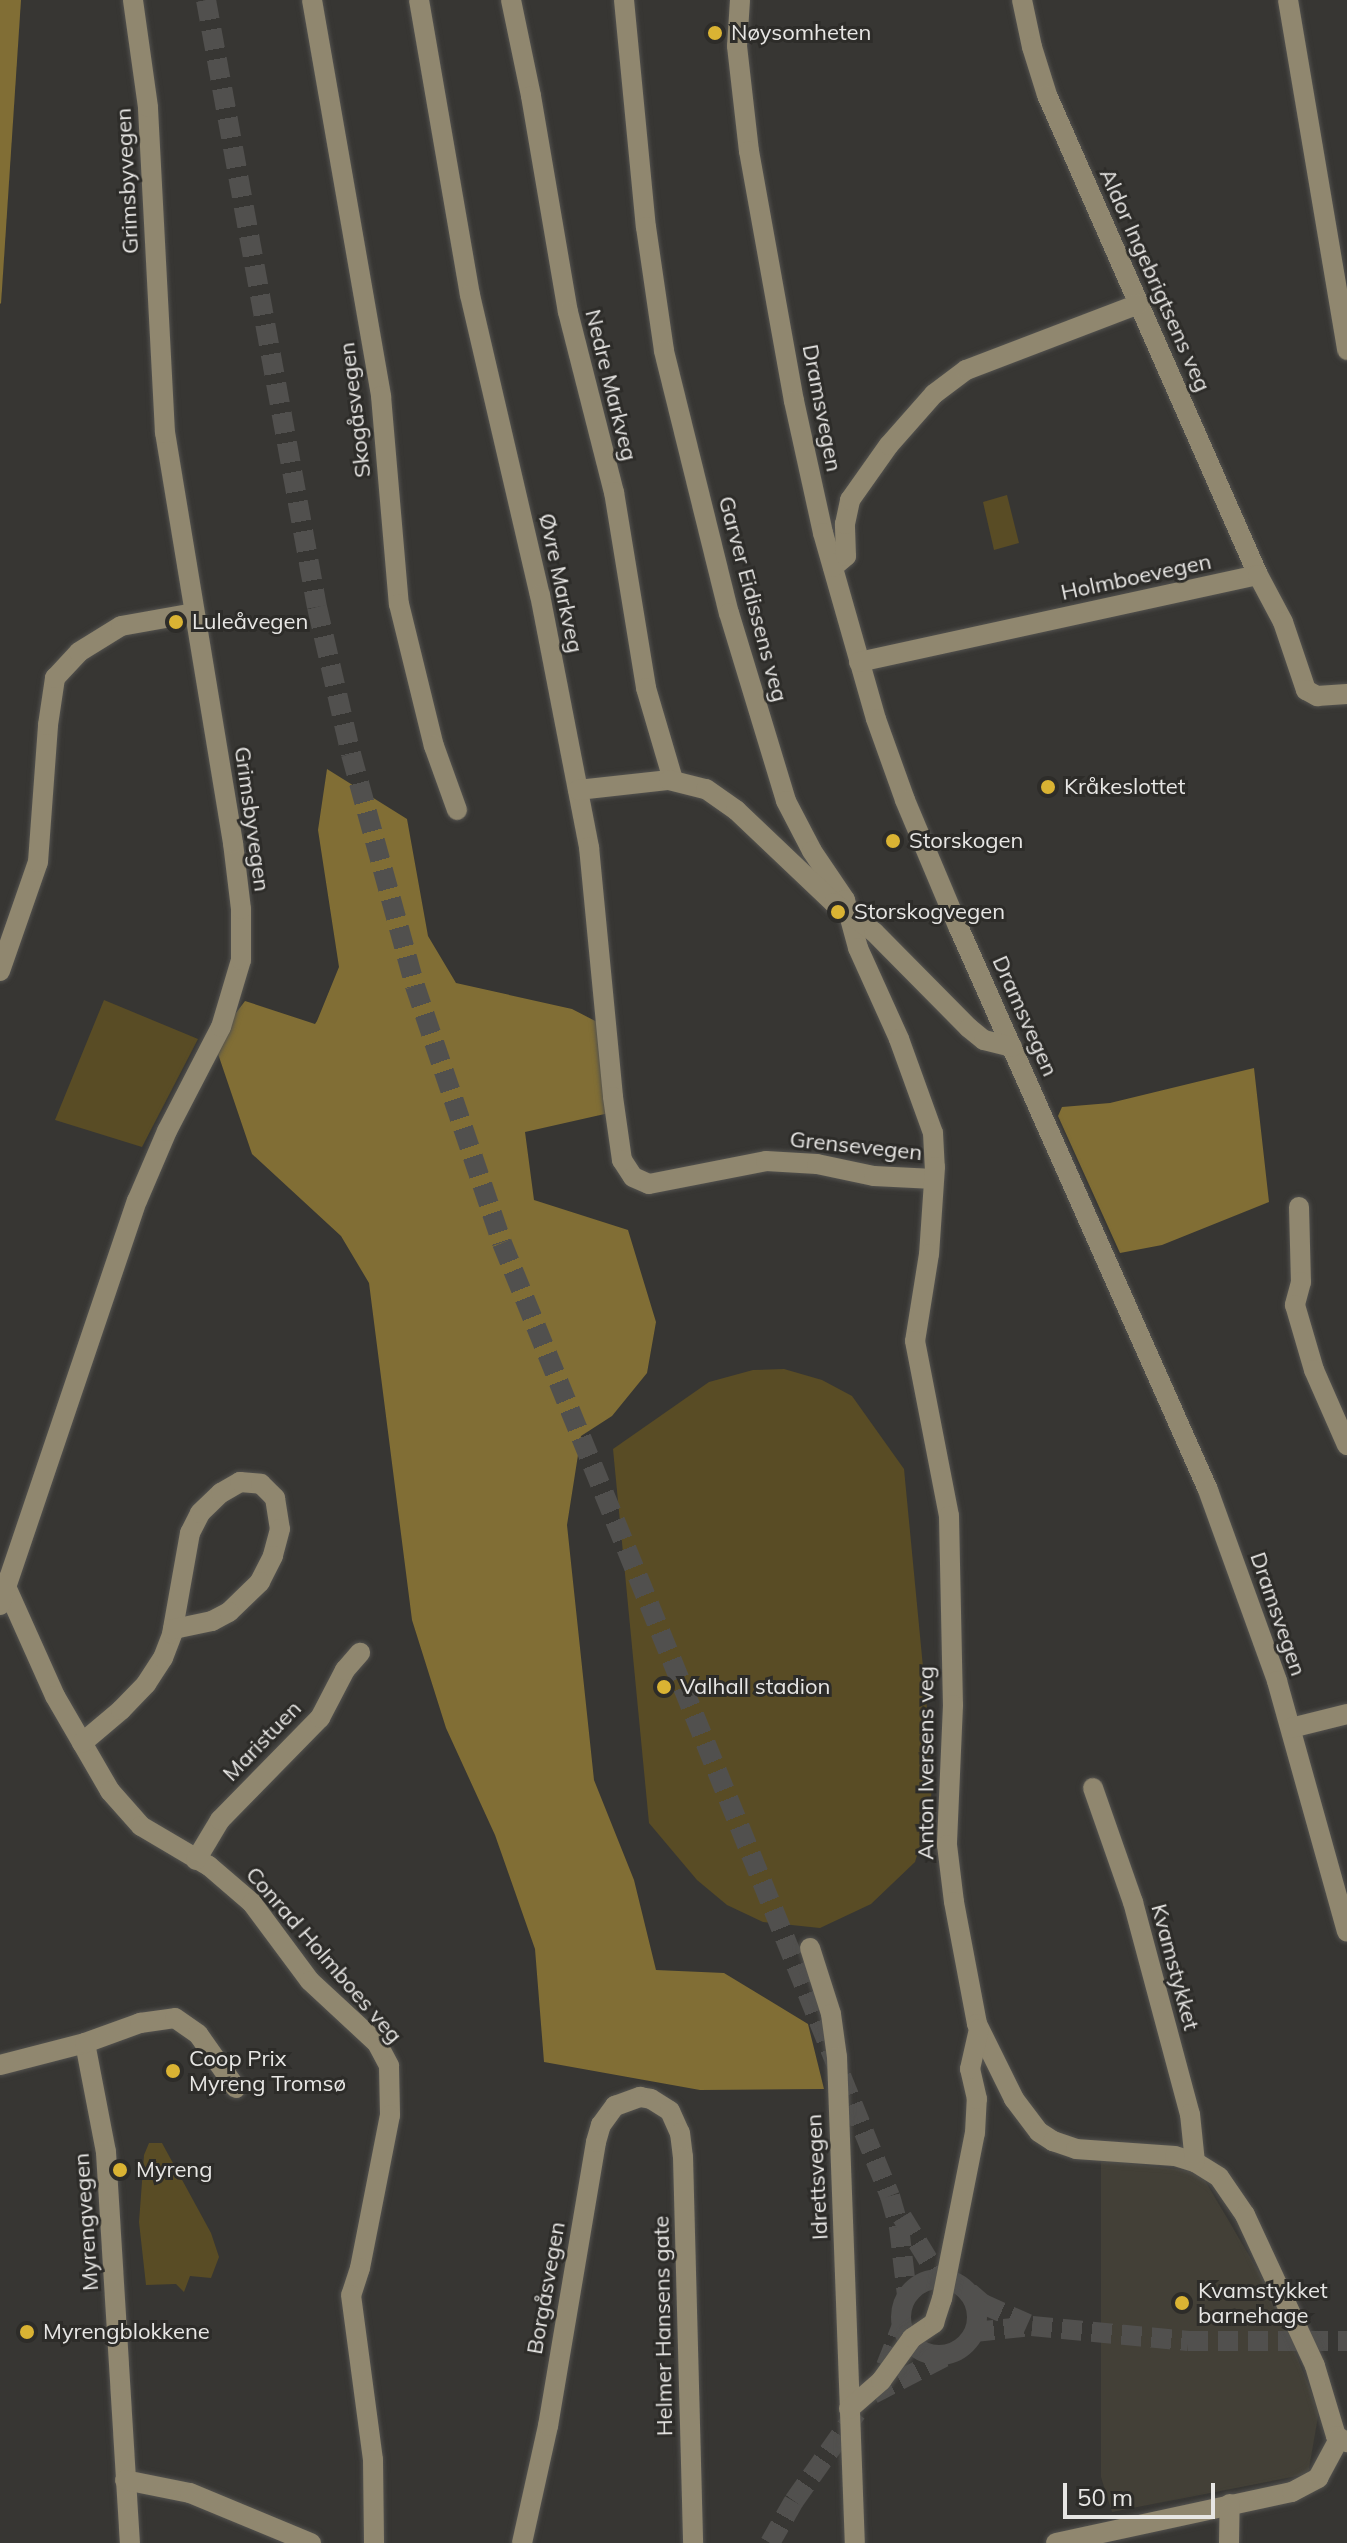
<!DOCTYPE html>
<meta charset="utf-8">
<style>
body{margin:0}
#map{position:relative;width:1347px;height:2543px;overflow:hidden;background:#373633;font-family:Mulish,sans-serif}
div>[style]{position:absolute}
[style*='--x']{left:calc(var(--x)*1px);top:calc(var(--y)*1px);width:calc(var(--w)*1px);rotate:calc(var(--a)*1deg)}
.built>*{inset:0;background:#434037}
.green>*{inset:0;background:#594c25}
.forest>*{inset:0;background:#816e35}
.major-tunnel>*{height:20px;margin-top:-10px;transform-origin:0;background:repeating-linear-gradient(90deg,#51504e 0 20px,transparent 0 30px)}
.major-tunnel>.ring{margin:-10px;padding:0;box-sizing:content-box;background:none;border:20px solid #51504e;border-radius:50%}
.roads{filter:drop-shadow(0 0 2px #53524f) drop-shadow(0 0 2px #53524f)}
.minor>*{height:20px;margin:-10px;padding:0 10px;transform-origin:10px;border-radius:10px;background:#90876f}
.dots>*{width:22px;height:22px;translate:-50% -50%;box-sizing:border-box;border:4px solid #2d2c29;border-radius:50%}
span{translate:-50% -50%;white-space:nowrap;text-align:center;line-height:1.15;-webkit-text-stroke:6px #2d2c29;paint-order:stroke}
.poi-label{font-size:22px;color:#e7e6e4}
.left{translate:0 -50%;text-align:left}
.street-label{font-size:22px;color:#e7e6e4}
.scale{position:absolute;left:1063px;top:2483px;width:152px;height:36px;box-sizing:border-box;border:4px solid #e7e6e4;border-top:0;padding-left:10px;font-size:24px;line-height:28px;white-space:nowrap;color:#e7e6e4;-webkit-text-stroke:6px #2d2c29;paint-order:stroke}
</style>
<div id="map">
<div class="built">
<i style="clip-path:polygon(1101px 2160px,1200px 2172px,1270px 2291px,1319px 2411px,1308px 2474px,1112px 2512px,1101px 2477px)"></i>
</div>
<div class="green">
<i style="clip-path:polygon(1007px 495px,1019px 543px,994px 550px,983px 502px)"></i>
<i style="clip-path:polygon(104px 1000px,198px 1039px,142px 1147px,55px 1120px)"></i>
<i style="clip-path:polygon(784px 1369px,822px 1380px,852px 1396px,904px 1469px,932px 1761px,931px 1809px,915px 1862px,871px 1904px,820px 1928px,763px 1922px,727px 1905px,697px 1880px,649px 1823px,613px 1449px,709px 1382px,753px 1370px)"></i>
<i style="clip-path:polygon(149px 2143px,162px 2143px,211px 2233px,219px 2257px,211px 2278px,190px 2276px,184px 2292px,176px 2284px,146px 2285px,139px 2222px,144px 2155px)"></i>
</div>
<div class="forest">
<i style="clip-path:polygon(0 0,21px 0,1px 304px,0 303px)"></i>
<i style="clip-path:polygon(327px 769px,407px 819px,428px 936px,456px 983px,572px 1009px,603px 1025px,618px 1111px,525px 1132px,534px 1200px,628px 1230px,656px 1322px,647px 1373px,612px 1416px,581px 1436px,567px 1525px,594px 1780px,634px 1880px,656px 1970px,724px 1973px,808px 2024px,824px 2089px,700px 2090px,544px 2062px,535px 1949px,495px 1835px,446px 1728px,412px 1620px,369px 1283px,341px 1236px,252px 1154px,214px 1042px,245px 1001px,315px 1024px,317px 1021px,339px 967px,318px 830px)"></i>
<i style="clip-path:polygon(1254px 1068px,1269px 1202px,1162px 1245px,1120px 1253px,1058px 1116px,1062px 1107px,1110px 1103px)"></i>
</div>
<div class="major-tunnel">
<i style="--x:206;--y:0;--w:617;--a:79.64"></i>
<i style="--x:317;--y:607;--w:151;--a:77"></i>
<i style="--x:351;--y:754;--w:241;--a:74.6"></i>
<i style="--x:415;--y:986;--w:271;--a:71.3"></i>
<i style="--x:502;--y:1243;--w:1029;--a:67.85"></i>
<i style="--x:890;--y:2196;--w:32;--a:74"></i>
<i style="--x:899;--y:2227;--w:68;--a:83.3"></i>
<i style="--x:902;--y:2217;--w:73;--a:58.5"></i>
<i class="ring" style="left:901px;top:2279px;width:56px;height:56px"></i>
<i style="--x:969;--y:2292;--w:18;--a:41"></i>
<i style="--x:983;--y:2304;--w:49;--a:24"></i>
<i style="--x:974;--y:2332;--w:58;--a:-5.9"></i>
<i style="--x:1032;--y:2326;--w:157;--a:5.5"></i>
<i style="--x:1188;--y:2341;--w:159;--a:0"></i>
<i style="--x:886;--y:2366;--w:41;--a:-68.5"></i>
<i style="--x:873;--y:2394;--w:80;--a:-27.5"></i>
<i style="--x:770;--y:2543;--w:48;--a:-60.3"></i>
<i style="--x:794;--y:2501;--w:108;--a:-54.8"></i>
</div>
<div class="roads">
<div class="minor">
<i style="--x:312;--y:0;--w:402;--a:80.1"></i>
<i style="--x:381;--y:396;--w:209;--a:85.1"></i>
<i style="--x:399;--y:604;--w:146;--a:76.2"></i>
<i style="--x:434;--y:746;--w:68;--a:70.2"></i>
<i style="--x:419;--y:0;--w:299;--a:80.2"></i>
<i style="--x:470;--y:295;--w:308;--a:76.9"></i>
<i style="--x:540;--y:595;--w:257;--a:79"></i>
<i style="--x:589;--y:847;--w:251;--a:84.5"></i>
<i style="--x:613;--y:1097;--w:64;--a:81.9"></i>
<i style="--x:622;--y:1160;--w:20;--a:57"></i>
<i style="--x:633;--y:1177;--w:17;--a:24"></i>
<i style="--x:649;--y:1184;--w:119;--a:-11.1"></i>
<i style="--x:766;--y:1161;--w:51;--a:3.4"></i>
<i style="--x:817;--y:1164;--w:58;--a:11.9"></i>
<i style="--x:874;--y:1176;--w:60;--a:2.9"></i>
<i style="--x:511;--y:0;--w:98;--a:78.2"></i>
<i style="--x:531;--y:96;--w:219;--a:80.3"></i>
<i style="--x:568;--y:312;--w:186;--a:75.7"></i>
<i style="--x:614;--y:492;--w:199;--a:80.7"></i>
<i style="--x:646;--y:688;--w:96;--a:73.6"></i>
<i style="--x:624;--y:0;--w:228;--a:84.5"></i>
<i style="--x:646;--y:227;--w:125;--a:81.7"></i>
<i style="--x:664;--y:351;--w:270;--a:76.1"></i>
<i style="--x:729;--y:613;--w:196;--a:73.1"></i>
<i style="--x:786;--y:801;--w:56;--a:62.5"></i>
<i style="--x:812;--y:851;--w:59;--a:56"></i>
<i style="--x:845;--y:900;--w:50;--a:74.8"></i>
<i style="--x:858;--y:948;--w:100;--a:65.7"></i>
<i style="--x:899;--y:1039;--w:100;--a:70.1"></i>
<i style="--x:933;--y:1133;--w:34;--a:87"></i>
<i style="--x:935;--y:1167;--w:87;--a:93.9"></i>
<i style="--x:929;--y:1254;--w:88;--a:99.1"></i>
<i style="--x:915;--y:1341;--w:178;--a:79"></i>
<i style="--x:949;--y:1516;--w:189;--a:88.8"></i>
<i style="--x:953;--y:1705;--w:140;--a:92.5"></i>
<i style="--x:947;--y:1845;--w:57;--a:83"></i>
<i style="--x:954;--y:1902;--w:124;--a:79.3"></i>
<i style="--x:977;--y:2024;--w:84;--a:63.7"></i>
<i style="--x:1014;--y:2099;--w:41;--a:52.9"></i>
<i style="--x:1039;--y:2132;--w:17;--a:33"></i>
<i style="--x:1053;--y:2141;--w:24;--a:19"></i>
<i style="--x:1076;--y:2149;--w:99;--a:4"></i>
<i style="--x:1175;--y:2156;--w:21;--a:17"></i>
<i style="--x:1195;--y:2162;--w:28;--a:32"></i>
<i style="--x:1219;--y:2177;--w:46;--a:55.6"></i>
<i style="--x:1245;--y:2215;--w:166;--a:65.1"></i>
<i style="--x:1315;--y:2366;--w:73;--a:73.3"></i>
<i style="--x:1336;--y:2436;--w:13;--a:29"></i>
<i style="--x:740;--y:0;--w:46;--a:93.7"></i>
<i style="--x:737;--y:46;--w:106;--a:83.5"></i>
<i style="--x:749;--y:151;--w:254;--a:79.8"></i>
<i style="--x:794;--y:401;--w:135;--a:77.6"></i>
<i style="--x:823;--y:533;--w:193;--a:74.1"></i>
<i style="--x:876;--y:719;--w:86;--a:70.3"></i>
<i style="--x:905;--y:800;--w:137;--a:67.2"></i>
<i style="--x:958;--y:926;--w:617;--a:66.09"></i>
<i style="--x:1208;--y:1490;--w:203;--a:70.1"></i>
<i style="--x:1277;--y:1681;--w:260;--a:74.4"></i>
<i style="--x:1022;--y:0;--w:48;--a:78"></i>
<i style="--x:1032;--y:47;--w:50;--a:72.6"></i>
<i style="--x:1047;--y:95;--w:524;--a:66.27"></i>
<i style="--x:1288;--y:0;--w:355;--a:80.4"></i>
<i style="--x:833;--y:567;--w:17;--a:-40"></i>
<i style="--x:846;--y:556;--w:32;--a:-92"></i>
<i style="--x:845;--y:524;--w:25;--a:-78"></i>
<i style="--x:850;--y:500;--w:67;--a:-54.7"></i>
<i style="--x:889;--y:445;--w:68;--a:-48.6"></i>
<i style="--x:934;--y:394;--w:40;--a:-37"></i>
<i style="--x:966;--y:370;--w:185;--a:-20.9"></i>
<i style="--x:859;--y:662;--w:408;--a:-12.3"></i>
<i style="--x:1258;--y:575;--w:53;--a:62"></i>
<i style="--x:1283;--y:622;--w:72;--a:71.3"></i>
<i style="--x:1306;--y:690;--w:13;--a:29"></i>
<i style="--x:1317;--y:696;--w:30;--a:-4"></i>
<i style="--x:578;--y:790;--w:92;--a:-6.3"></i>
<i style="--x:669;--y:780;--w:38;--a:14"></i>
<i style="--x:706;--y:789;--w:37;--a:35"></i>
<i style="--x:736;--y:810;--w:135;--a:43.5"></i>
<i style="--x:834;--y:903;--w:49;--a:35.9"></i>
<i style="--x:874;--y:932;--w:135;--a:45.3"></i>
<i style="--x:969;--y:1028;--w:19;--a:39"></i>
<i style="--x:984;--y:1040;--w:29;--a:14"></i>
<i style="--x:0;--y:971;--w:115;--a:-70.8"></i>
<i style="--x:38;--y:862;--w:137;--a:-85.8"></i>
<i style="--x:48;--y:725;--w:48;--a:-81.5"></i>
<i style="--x:55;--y:678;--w:35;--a:-47"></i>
<i style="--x:79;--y:652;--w:49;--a:-31.8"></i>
<i style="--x:121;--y:626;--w:74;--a:-10.1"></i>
<i style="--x:1299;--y:1207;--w:75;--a:88.5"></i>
<i style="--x:1301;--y:1282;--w:24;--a:105"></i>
<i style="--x:1295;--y:1305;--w:68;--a:73.7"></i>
<i style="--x:1314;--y:1370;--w:82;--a:66.3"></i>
<i style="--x:4;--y:1582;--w:125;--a:65.9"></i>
<i style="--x:55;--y:1696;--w:110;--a:59.9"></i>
<i style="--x:110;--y:1791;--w:47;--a:48.5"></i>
<i style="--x:141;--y:1826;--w:79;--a:30.5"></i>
<i style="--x:209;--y:1866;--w:57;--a:40.7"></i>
<i style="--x:252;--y:1903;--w:97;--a:53.4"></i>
<i style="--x:310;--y:1981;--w:91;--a:42.8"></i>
<i style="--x:377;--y:2043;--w:26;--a:62"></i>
<i style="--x:389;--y:2066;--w:49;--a:88.8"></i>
<i style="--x:390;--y:2115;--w:156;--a:101.1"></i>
<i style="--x:360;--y:2268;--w:28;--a:108"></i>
<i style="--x:351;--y:2295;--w:166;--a:82.4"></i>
<i style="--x:373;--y:2460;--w:83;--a:89.3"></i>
<i style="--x:0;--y:1605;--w:427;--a:-71.3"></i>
<i style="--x:137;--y:1201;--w:76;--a:-66.8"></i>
<i style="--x:167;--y:1131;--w:117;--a:-62.6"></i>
<i style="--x:221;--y:1027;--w:70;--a:-73.4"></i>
<i style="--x:241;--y:960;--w:51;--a:-90"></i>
<i style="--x:241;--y:909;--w:66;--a:-96.9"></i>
<i style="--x:233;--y:843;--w:416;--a:-99.4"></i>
<i style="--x:165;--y:433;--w:326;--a:-93"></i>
<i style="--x:148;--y:107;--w:108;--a:-98"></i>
<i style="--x:1291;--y:1728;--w:58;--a:-14"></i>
<i style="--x:82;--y:1743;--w:51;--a:-40.2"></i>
<i style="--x:121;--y:1710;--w:36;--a:-46"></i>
<i style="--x:146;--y:1684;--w:31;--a:-57"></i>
<i style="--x:163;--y:1658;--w:26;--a:-69"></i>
<i style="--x:172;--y:1634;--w:103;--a:-79.9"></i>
<i style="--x:190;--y:1533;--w:22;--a:-63"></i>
<i style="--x:200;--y:1513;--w:29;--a:-44"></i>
<i style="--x:221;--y:1493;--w:22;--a:-30"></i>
<i style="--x:240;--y:1482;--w:21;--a:5"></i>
<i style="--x:261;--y:1484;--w:20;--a:45"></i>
<i style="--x:275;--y:1498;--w:31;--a:81"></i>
<i style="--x:280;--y:1529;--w:28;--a:105"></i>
<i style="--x:273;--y:1556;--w:29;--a:117"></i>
<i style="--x:260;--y:1582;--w:43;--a:135.9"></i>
<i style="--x:229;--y:1612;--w:19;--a:152"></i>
<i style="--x:212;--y:1621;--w:40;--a:168"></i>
<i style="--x:1093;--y:1788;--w:121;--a:70.7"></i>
<i style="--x:1133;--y:1902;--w:220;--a:75"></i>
<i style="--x:1190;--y:2114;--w:48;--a:84.1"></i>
<i style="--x:196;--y:1860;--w:47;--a:-59"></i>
<i style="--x:220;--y:1820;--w:143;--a:-45.6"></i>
<i style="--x:320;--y:1718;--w:54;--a:-62.5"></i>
<i style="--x:345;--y:1670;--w:23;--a:-49"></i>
<i style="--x:810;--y:1948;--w:69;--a:72.3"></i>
<i style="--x:831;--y:2014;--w:43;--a:82.1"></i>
<i style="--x:837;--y:2057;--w:486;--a:87.9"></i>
<i style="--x:85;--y:2043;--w:111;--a:79.1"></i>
<i style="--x:106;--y:2152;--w:392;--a:86.5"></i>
<i style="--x:0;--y:2065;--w:88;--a:-14.5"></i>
<i style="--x:85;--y:2043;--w:59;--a:-20"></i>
<i style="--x:140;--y:2023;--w:35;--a:-8"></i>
<i style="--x:175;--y:2018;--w:28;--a:35"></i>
<i style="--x:198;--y:2034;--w:66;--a:54.9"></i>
<i style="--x:849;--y:2409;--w:43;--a:-41.2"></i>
<i style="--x:881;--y:2381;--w:53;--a:-54.2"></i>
<i style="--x:912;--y:2338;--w:27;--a:-34"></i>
<i style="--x:934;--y:2323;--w:25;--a:-72"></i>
<i style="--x:942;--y:2299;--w:169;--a:-78.8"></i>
<i style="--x:975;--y:2133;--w:34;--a:-87"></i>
<i style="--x:977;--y:2099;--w:31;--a:-103"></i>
<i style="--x:970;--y:2069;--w:41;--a:-77.3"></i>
<i style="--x:125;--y:2480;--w:66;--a:11.3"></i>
<i style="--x:190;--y:2493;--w:131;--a:22.5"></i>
<i style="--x:522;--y:2543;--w:120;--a:-77.5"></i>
<i style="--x:548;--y:2426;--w:288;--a:-80.4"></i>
<i style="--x:596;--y:2142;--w:18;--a:-74"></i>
<i style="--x:601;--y:2125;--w:24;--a:-54"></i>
<i style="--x:615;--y:2106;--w:27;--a:-20"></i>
<i style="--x:640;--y:2097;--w:11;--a:10"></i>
<i style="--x:651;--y:2099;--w:22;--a:32"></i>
<i style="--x:670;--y:2111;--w:24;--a:66"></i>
<i style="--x:680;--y:2133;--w:24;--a:83"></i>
<i style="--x:683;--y:2157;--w:386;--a:88.5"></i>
<i style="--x:1056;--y:2543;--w:241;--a:-12.2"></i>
<i style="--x:1292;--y:2492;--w:30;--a:-28"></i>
<i style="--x:1318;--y:2478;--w:44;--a:-61.7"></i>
<i style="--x:1229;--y:2543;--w:39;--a:-89"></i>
</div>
</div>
<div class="dots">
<i style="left:715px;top:33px;background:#dab333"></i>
<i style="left:176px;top:622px;background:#dab333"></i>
<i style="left:1048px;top:787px;background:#dab333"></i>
<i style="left:893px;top:841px;background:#dab333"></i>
<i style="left:838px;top:912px;background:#dab333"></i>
<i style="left:664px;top:1687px;background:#dab333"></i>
<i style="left:173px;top:2071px;background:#dab333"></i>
<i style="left:120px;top:2170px;background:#dab333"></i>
<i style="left:1182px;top:2303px;background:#dab333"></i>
<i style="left:27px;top:2332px;background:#dab333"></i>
</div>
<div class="poi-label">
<span class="left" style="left:731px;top:33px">Nøysomheten</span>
<span class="left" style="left:192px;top:622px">Luleåvegen</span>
<span class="left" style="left:1064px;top:787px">Kråkeslottet</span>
<span class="left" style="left:909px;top:841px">Storskogen</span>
<span class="left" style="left:854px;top:912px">Storskogvegen</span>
<span class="left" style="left:680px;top:1687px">Valhall stadion</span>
<span class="left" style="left:189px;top:2071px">Coop Prix<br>Myreng Tromsø</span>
<span class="left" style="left:136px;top:2170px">Myreng</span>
<span class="left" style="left:1198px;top:2303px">Kvamstykket<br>barnehage</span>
<span class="left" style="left:43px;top:2332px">Myrengblokkene</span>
</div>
<div class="street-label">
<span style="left:127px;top:181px;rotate:-93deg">Grimsbyvegen</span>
<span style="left:1155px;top:280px;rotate:66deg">Aldor Ingebrigtsens veg</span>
<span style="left:611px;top:385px;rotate:76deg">Nedre Markveg</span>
<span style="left:822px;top:408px;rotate:79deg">Dramsvegen</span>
<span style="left:355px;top:410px;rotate:-97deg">Skogåsvegen</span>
<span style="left:1136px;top:577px;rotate:-12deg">Holmboevegen</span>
<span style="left:561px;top:583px;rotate:78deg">Øvre Markveg</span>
<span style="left:753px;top:599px;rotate:75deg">Garver Eidissens veg</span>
<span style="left:252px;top:819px;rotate:82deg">Grimsbyvegen</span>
<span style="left:1025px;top:1016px;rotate:66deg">Dramsvegen</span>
<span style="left:856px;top:1146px;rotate:6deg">Grensevegen</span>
<span style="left:1278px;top:1614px;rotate:71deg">Dramsvegen</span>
<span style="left:262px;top:1741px;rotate:-46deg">Maristuen</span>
<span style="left:926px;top:1763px;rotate:-90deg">Anton Iversens veg</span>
<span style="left:324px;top:1955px;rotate:49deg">Conrad Holmboes veg</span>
<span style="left:1175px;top:1967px;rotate:75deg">Kvamstykket</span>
<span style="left:817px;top:2177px;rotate:-93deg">Idrettsvegen</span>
<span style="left:86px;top:2222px;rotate:-94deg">Myrengvegen</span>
<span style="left:546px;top:2288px;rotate:-80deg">Borgåsvegen</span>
<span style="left:663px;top:2326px;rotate:-91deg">Helmer Hansens gate</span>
</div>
<div class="scale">50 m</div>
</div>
